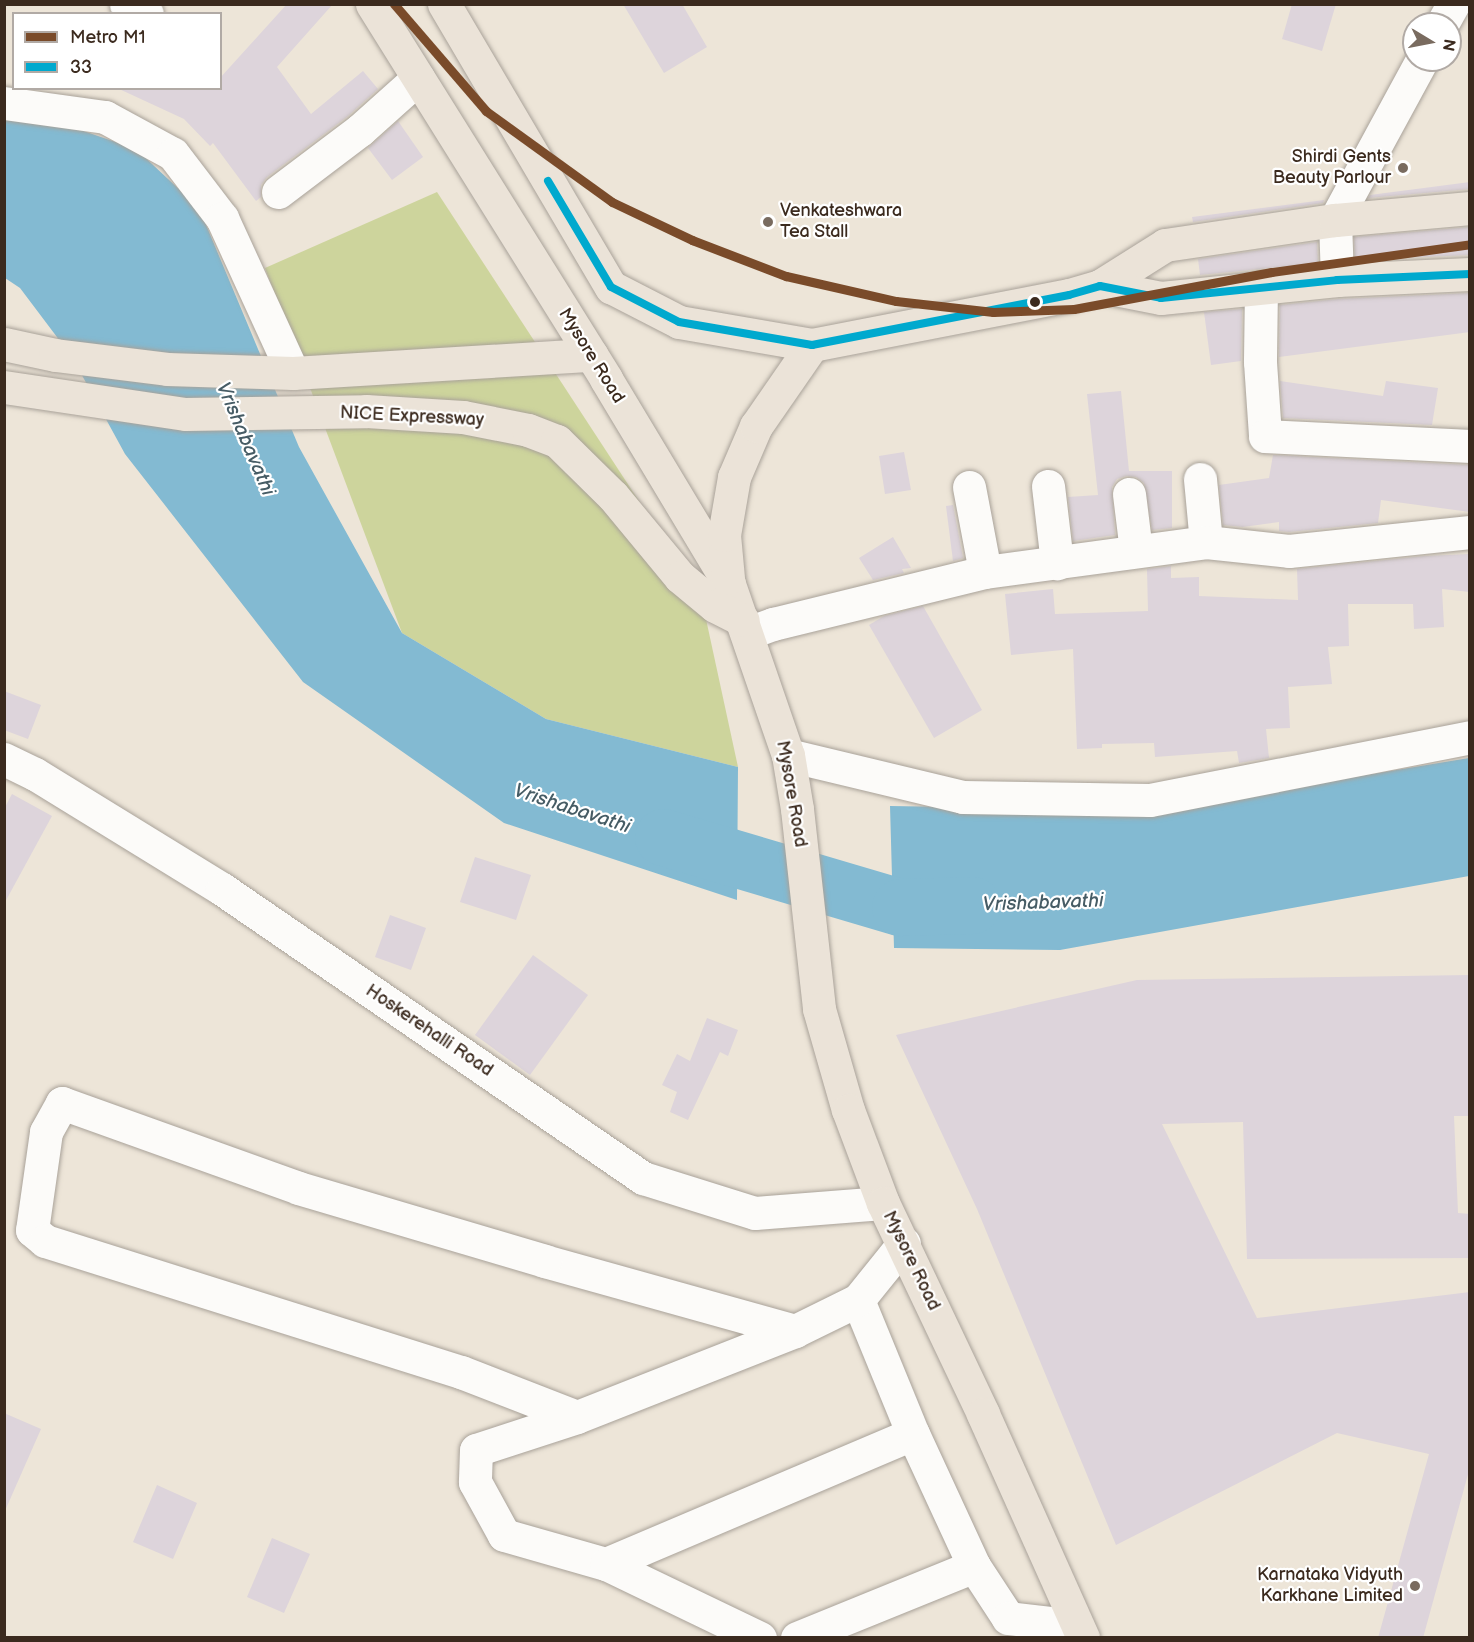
<!DOCTYPE html>
<style>
body{margin:0}
#map{position:relative;width:1474px;height:1642px;overflow:hidden;background:#ede5d8;font-family:"Balsamiq Sans",sans-serif}
div>[style]{position:absolute}
[style*='--x']{left:calc(var(--x)*1px);top:calc(var(--y)*1px);width:calc(var(--w)*1px);rotate:calc(var(--a)*1deg)}
.green>*{inset:0;background:#cdd49c}
.water>*{inset:0;background:#83bad2}
.river>*{height:57px;margin:-28.5px;padding:0 28.5px;transform-origin:28.5px;border-radius:28.5px;background:#83bad2}
.building>*{inset:0;background:#ddd4db}
.roads{filter:drop-shadow(0 0 2px #a9a299) drop-shadow(0 0 2px #a9a299)}
.minor>*{height:33px;margin:-16.5px;padding:0 16.5px;transform-origin:16.5px;border-radius:16.5px;background:#fcfbf9}
.major>*{height:33px;margin:-16.5px;padding:0 16.5px;transform-origin:16.5px;border-radius:16.5px;background:#ebe3d8}
.highway>*{height:33px;margin:-16.5px;padding:0 16.5px;transform-origin:16.5px;border-radius:16.5px;background:#ebe3d8}
.bus-1>*{height:8px;margin:-4px;padding:0 4px;transform-origin:4px;border-radius:4px;background:#00a9ce}
.metro-1>*{height:9px;margin:-4.5px;padding:0 4.5px;transform-origin:4.5px;border-radius:4.5px;background:#7a4b2a}
.dots>*{width:16px;height:16px;translate:-50% -50%;box-sizing:border-box;border:3px solid #fff;border-radius:50%}
span{translate:-50% -50%;white-space:nowrap;text-align:center;line-height:1.15;-webkit-text-stroke:4.5px #fff;paint-order:stroke}
.poi-label{font-size:18px;color:#3b2a1e}
.right{translate:-100% -50%;text-align:right}
.left{translate:0 -50%;text-align:left}
.street-label{font-size:18px;color:#3b2a1e}
.water-label{font-size:20px;color:#465c65;font-style:italic}
.frame{position:absolute;inset:0;border:6px solid #3b2a1e;pointer-events:none}
.legend{position:absolute;left:12px;top:12px;width:210px;height:78px;box-sizing:border-box;background:#fff;border:2px solid #b1aaa5;margin:0;padding:8px 10px;list-style:none;font-size:18px;color:#3b2a1e}
.legend li{display:flex;align-items:center;gap:12px;height:30px}
.legend b{width:30px;border:2px solid #b1aaa5}
.north{position:absolute;left:1402px;top:12px;width:60px;height:60px;box-sizing:border-box;background:#fff;border:2px solid #b1aaa5;border-radius:50%;rotate:100deg;font-size:16px;font-weight:700;line-height:24px;text-align:center;color:#3b2a1e}
.north::after{content:'';display:block;margin:auto;width:21px;height:27px;background:#796b5f;clip-path:polygon(50% 0,100% 100%,50% 72%,0 100%)}
</style>
<div id="map">
<div class="green">
<i style="clip-path:polygon(437px 192px,701px 596px,738px 767px,546px 719px,402px 633px,265px 268px)"></i>
</div>
<div class="water">
<i style="clip-path:polygon(4px 110px,28px 112px,136px 149px,199px 208px,299px 447px,402px 633px,546px 719px,738px 767px,737px 900px,504px 823px,303px 682px,125px 454px,72px 357px,20px 288px,5px 278px)"></i>
<i style="clip-path:polygon(1469px 758px,1469px 876px,1060px 950px,894px 948px,890px 806px,1154px 810px)"></i>
</div>
<div class="river">
<i style="--x:663;--y:837;--w:247;--a:16.5"></i>
<i style="--x:900;--y:907;--w:72;--a:-1.6"></i>
</div>
<div class="building">
<i style="clip-path:polygon(287px 4px,333px 4px,277px 67px,311px 114px,363px 71px,378px 89px,348px 116px,267px 177px,261px 185px,261px 197px,256px 201px,213px 143px,210px 146px,184px 119px,117px 88px,220px 88px,220px 78px)"></i>
<i style="clip-path:polygon(623px 4px,682px 4px,707px 47px,664px 73px)"></i>
<i style="clip-path:polygon(1292px 4px,1336px 4px,1322px 51px,1282px 39px)"></i>
<i style="clip-path:polygon(398px 121px,423px 157px,392px 180px,368px 148px)"></i>
<i style="clip-path:polygon(1470px 182px,1470px 189px,1368px 198px,1370px 195px)"></i>
<i style="clip-path:polygon(1324px 200px,1323px 203px,1193px 222px,1192px 217px)"></i>
<i style="clip-path:polygon(1470px 227px,1470px 255px,1355px 260px,1354px 237px)"></i>
<i style="clip-path:polygon(1317px 242px,1318px 263px,1200px 275px,1198px 259px)"></i>
<i style="clip-path:polygon(1470px 293px,1470px 332px,1279px 357px,1280px 305px,1338px 299px)"></i>
<i style="clip-path:polygon(1242px 309px,1241px 361px,1211px 365px,1204px 312px)"></i>
<i style="clip-path:polygon(1280px 381px,1383px 396px,1386px 381px,1438px 388px,1432px 425px,1283px 418px)"></i>
<i style="clip-path:polygon(1121px 391px,1129px 471px,1172px 471px,1172px 528px,1152px 530px,1144px 483px,1136px 477px,1126px 476px,1117px 479px,1112px 487px,1115px 535px,1073px 541px,1068px 497px,1098px 495px,1087px 394px)"></i>
<i style="clip-path:polygon(904px 452px,911px 490px,885px 494px,879px 456px)"></i>
<i style="clip-path:polygon(1273px 455px,1470px 465px,1470px 512px,1381px 500px,1378px 523px,1289px 532px,1279px 531px,1279px 522px,1243px 527px,1223px 525px,1219px 485px,1269px 478px)"></i>
<i style="clip-path:polygon(953px 505px,963px 558px,953px 561px,946px 506px)"></i>
<i style="clip-path:polygon(893px 537px,911px 568px,902px 569px,904px 573px,873px 580px,859px 558px)"></i>
<i style="clip-path:polygon(1470px 554px,1470px 592px,1442px 589px,1444px 627px,1414px 629px,1413px 604px,1348px 604px,1349px 646px,1328px 647px,1332px 684px,1288px 687px,1290px 728px,1266px 729px,1269px 758px,1239px 763px,1237px 751px,1155px 757px,1154px 743px,1102px 744px,1102px 748px,1077px 749px,1073px 649px,1011px 655px,1005px 594px,1053px 589px,1055px 614px,1148px 611px,1147px 569px,1171px 566px,1171px 578px,1199px 577px,1199px 596px,1298px 600px,1297px 569px,1424px 556px)"></i>
<i style="clip-path:polygon(923px 606px,982px 710px,934px 738px,869px 625px,884px 616px)"></i>
<i style="clip-path:polygon(4px 691px,41px 705px,28px 739px,4px 730px)"></i>
<i style="clip-path:polygon(12px 794px,52px 816px,4px 904px,4px 809px)"></i>
<i style="clip-path:polygon(475px 857px,531px 875px,516px 920px,460px 902px)"></i>
<i style="clip-path:polygon(390px 915px,426px 928px,411px 970px,375px 957px)"></i>
<i style="clip-path:polygon(533px 955px,588px 995px,530px 1075px,475px 1035px)"></i>
<i style="clip-path:polygon(1470px 975px,1470px 1116px,1454px 1116px,1458px 1213px,1470px 1214px,1470px 1258px,1247px 1259px,1243px 1122px,1162px 1124px,1257px 1318px,1470px 1292px,1470px 1467px,1423px 1638px,1378px 1638px,1429px 1454px,1337px 1433px,1116px 1545px,977px 1209px,896px 1035px,1137px 980px)"></i>
<i style="clip-path:polygon(707px 1018px,738px 1030px,728px 1056px,720px 1052px,688px 1120px,670px 1112px,677px 1092px,662px 1085px,677px 1054px,690px 1061px)"></i>
<i style="clip-path:polygon(4px 1413px,41px 1429px,4px 1513px)"></i>
<i style="clip-path:polygon(157px 1485px,197px 1503px,173px 1559px,133px 1542px)"></i>
<i style="clip-path:polygon(272px 1538px,310px 1554px,284px 1613px,247px 1597px)"></i>
</div>
<div class="roads">
<div class="minor">
<i style="--x:126;--y:4;--w:23;--a:25"></i>
<i style="--x:1442;--y:24;--w:23;--a:-61"></i>
<i style="--x:4;--y:103;--w:102;--a:7.9"></i>
<i style="--x:105;--y:117;--w:77;--a:28.6"></i>
<i style="--x:173;--y:154;--w:81;--a:52.6"></i>
<i style="--x:222;--y:218;--w:170;--a:65.4"></i>
<i style="--x:278;--y:192;--w:103;--a:-37.1"></i>
<i style="--x:360;--y:130;--w:78;--a:-41.9"></i>
<i style="--x:1337;--y:280;--w:60;--a:-91.9"></i>
<i style="--x:1335;--y:220;--w:182;--a:-61.5"></i>
<i style="--x:1261;--y:287;--w:75;--a:90.8"></i>
<i style="--x:1260;--y:362;--w:74;--a:86.1"></i>
<i style="--x:1265;--y:436;--w:205;--a:2.8"></i>
<i style="--x:1200;--y:479;--w:63;--a:84.6"></i>
<i style="--x:1048;--y:486;--w:78;--a:83.3"></i>
<i style="--x:969;--y:487;--w:86;--a:79.3"></i>
<i style="--x:1129;--y:494;--w:57;--a:83"></i>
<i style="--x:748;--y:633;--w:27;--a:-20"></i>
<i style="--x:773;--y:624;--w:218;--a:-13.8"></i>
<i style="--x:985;--y:572;--w:223;--a:-7.7"></i>
<i style="--x:1206;--y:542;--w:83;--a:6.2"></i>
<i style="--x:1289;--y:551;--w:182;--a:-6"></i>
<i style="--x:788;--y:755;--w:180;--a:13.5"></i>
<i style="--x:963;--y:797;--w:187;--a:0.9"></i>
<i style="--x:1150;--y:800;--w:326;--a:-11.1"></i>
<i style="--x:4;--y:759;--w:34;--a:26"></i>
<i style="--x:35;--y:774;--w:220;--a:31.6"></i>
<i style="--x:222;--y:889;--w:511;--a:34.47"></i>
<i style="--x:643;--y:1178;--w:117;--a:17.4"></i>
<i style="--x:755;--y:1213;--w:128;--a:-4.5"></i>
<i style="--x:858;--y:1300;--w:145;--a:67.7"></i>
<i style="--x:913;--y:1434;--w:145;--a:65.2"></i>
<i style="--x:974;--y:1566;--w:62;--a:56.8"></i>
<i style="--x:1008;--y:1618;--w:69;--a:6.6"></i>
<i style="--x:795;--y:1331;--w:260;--a:-164.4"></i>
<i style="--x:545;--y:1261;--w:257;--a:-163.5"></i>
<i style="--x:299;--y:1188;--w:252;--a:-160.3"></i>
<i style="--x:62;--y:1103;--w:33;--a:119"></i>
<i style="--x:46;--y:1132;--w:99;--a:98.1"></i>
<i style="--x:32;--y:1230;--w:17;--a:40"></i>
<i style="--x:45;--y:1241;--w:436;--a:17.5"></i>
<i style="--x:461;--y:1372;--w:124;--a:21.2"></i>
<i style="--x:577;--y:1417;--w:234;--a:-21.5"></i>
<i style="--x:795;--y:1331;--w:70;--a:-26.2"></i>
<i style="--x:858;--y:1300;--w:73;--a:-51.1"></i>
<i style="--x:577;--y:1417;--w:106;--a:161.9"></i>
<i style="--x:476;--y:1450;--w:32;--a:92"></i>
<i style="--x:475;--y:1482;--w:60;--a:61.3"></i>
<i style="--x:504;--y:1535;--w:106;--a:15.9"></i>
<i style="--x:606;--y:1564;--w:171;--a:25.7"></i>
<i style="--x:606;--y:1564;--w:333;--a:-23"></i>
<i style="--x:797;--y:1638;--w:191;--a:-22.1"></i>
</div>
<div class="major">
<i style="--x:1100;--y:286;--w:77;--a:-32.2"></i>
<i style="--x:1165;--y:245;--w:172;--a:-8.4"></i>
<i style="--x:1335;--y:220;--w:136;--a:-5.1"></i>
</div>
<div class="highway">
<i style="--x:372;--y:4;--w:442;--a:58"></i>
<i style="--x:606;--y:379;--w:239;--a:59"></i>
<i style="--x:729;--y:584;--w:181;--a:71"></i>
<i style="--x:788;--y:755;--w:55;--a:80.5"></i>
<i style="--x:797;--y:809;--w:201;--a:83.7"></i>
<i style="--x:819;--y:1009;--w:105;--a:74"></i>
<i style="--x:848;--y:1110;--w:99;--a:69.4"></i>
<i style="--x:883;--y:1203;--w:233;--a:64.6"></i>
<i style="--x:983;--y:1414;--w:245;--a:65.9"></i>
<i style="--x:444;--y:4;--w:329;--a:59.5"></i>
<i style="--x:611;--y:287;--w:76;--a:27.2"></i>
<i style="--x:679;--y:322;--w:135;--a:9.8"></i>
<i style="--x:812;--y:345;--w:262;--a:-11"></i>
<i style="--x:1069;--y:295;--w:32;--a:-16"></i>
<i style="--x:1100;--y:286;--w:62;--a:11.1"></i>
<i style="--x:1161;--y:298;--w:177;--a:-5.8"></i>
<i style="--x:1337;--y:280;--w:133;--a:-2.6"></i>
<i style="--x:4;--y:344;--w:52;--a:12.2"></i>
<i style="--x:55;--y:355;--w:113;--a:7.1"></i>
<i style="--x:167;--y:369;--w:126;--a:1.8"></i>
<i style="--x:293;--y:373;--w:299;--a:-3.5"></i>
<i style="--x:4;--y:387;--w:183;--a:8.5"></i>
<i style="--x:185;--y:414;--w:181;--a:-0.9"></i>
<i style="--x:366;--y:411;--w:97;--a:3.5"></i>
<i style="--x:463;--y:417;--w:66;--a:11.3"></i>
<i style="--x:528;--y:430;--w:31;--a:21"></i>
<i style="--x:557;--y:441;--w:78;--a:44.5"></i>
<i style="--x:613;--y:496;--w:105;--a:50.4"></i>
<i style="--x:680;--y:577;--w:45;--a:39.6"></i>
<i style="--x:715;--y:606;--w:31;--a:27"></i>
<i style="--x:728;--y:578;--w:43;--a:-95.3"></i>
<i style="--x:724;--y:535;--w:59;--a:-80.2"></i>
<i style="--x:734;--y:477;--w:56;--a:-66.7"></i>
<i style="--x:756;--y:426;--w:98;--a:-55.3"></i>
</div>
</div>
<div class="bus-1">
<i style="--x:548;--y:181;--w:123;--a:59.3"></i>
<i style="--x:611;--y:287;--w:76;--a:27.2"></i>
<i style="--x:679;--y:322;--w:135;--a:9.8"></i>
<i style="--x:812;--y:345;--w:262;--a:-11"></i>
<i style="--x:1069;--y:295;--w:32;--a:-16"></i>
<i style="--x:1100;--y:286;--w:62;--a:11.1"></i>
<i style="--x:1161;--y:298;--w:177;--a:-5.8"></i>
<i style="--x:1337;--y:280;--w:133;--a:-2.6"></i>
</div>
<div class="metro-1">
<i style="--x:394;--y:4;--w:141;--a:49.3"></i>
<i style="--x:486;--y:111;--w:155;--a:35.8"></i>
<i style="--x:612;--y:202;--w:89;--a:25.4"></i>
<i style="--x:692;--y:240;--w:101;--a:21"></i>
<i style="--x:786;--y:276;--w:113;--a:12.8"></i>
<i style="--x:896;--y:301;--w:98;--a:6.5"></i>
<i style="--x:993;--y:312;--w:81;--a:-2.1"></i>
<i style="--x:1074;--y:309;--w:201;--a:-10.6"></i>
<i style="--x:1272;--y:272;--w:200;--a:-8"></i>
</div>
<div class="dots">
<i style="left:1403px;top:168px;background:#796b5f"></i>
<i style="left:768px;top:222px;background:#796b5f"></i>
<i style="left:1035px;top:302px;background:#3b2a1e"></i>
<i style="left:1415px;top:1586px;background:#796b5f"></i>
</div>
<div class="poi-label">
<span class="right" style="left:1391px;top:168px">Shirdi Gents<br>Beauty Parlour</span>
<span class="left" style="left:780px;top:222px">Venkateshwara<br>Tea Stall</span>
<span class="right" style="left:1403px;top:1586px">Karnataka Vidyuth<br>Karkhane Limited</span>
</div>
<div class="street-label">
<span style="left:591px;top:356px;rotate:58deg">Mysore Road</span>
<span style="left:412px;top:417px;rotate:3deg">NICE Expressway</span>
<span style="left:791px;top:794px;rotate:80deg">Mysore Road</span>
<span style="left:429px;top:1031px;rotate:34deg">Hoskerehalli Road</span>
<span style="left:911px;top:1261px;rotate:64deg">Mysore Road</span>
</div>
<div class="water-label">
<span style="left:245px;top:439px;rotate:67deg">Vrishabavathi</span>
<span style="left:572px;top:809px;rotate:18deg">Vrishabavathi</span>
<span style="left:1043px;top:903px;rotate:-2deg">Vrishabavathi</span>
</div>
<div class="frame"></div>
<ul class="legend">
<li><b style="height:8px;background:#7a4b2a"></b>Metro M1</li>
<li><b style="height:8px;background:#00a9ce"></b>33</li>
</ul>
<div class="north">N</div>
</div>
